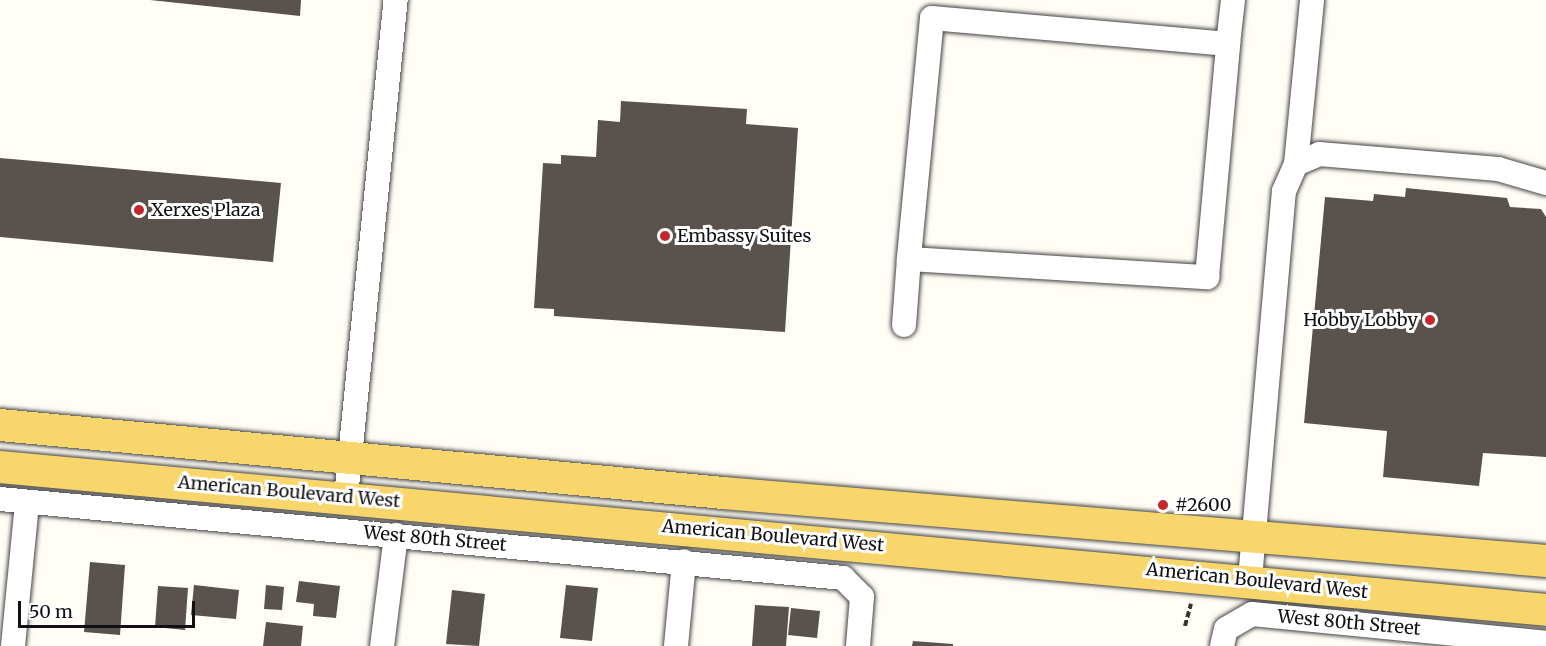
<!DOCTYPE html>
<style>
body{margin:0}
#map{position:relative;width:1546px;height:646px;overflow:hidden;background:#fffdf5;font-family:Merriweather,serif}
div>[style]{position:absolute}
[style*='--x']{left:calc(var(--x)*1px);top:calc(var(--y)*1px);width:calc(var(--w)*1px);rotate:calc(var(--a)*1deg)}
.building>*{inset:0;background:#5a524d}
.path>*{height:4px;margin-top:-2px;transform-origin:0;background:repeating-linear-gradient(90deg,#333 0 6px,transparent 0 9px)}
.roads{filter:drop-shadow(0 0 2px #444) drop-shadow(0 0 2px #444)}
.minor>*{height:24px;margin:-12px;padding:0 12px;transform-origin:12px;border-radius:12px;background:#fff}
.major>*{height:32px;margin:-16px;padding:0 16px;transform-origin:16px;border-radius:16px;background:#f9d66b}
.dots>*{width:16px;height:16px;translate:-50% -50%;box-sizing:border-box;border:3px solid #fff;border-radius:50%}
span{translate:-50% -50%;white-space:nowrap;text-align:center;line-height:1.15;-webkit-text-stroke:6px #fff;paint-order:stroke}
.poi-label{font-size:18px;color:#111}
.left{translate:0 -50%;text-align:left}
.right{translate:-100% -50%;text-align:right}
.street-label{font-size:18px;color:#111}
.scale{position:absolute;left:18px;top:601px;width:177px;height:27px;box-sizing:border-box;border:3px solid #111;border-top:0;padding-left:8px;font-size:18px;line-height:21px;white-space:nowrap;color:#111;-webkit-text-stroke:4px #fff;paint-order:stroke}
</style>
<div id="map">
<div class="building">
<i style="clip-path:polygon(150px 0,301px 0,300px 16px)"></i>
<i style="clip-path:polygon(621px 101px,747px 109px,746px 124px,798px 128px,785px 332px,554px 316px,554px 309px,534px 308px,543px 163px,561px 164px,561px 155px,596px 157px,598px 120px,620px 122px)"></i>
<i style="clip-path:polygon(0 158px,281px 183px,273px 262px,0 237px)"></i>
<i style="clip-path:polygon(1406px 188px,1507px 198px,1510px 207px,1541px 209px,1546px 217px,1546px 457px,1483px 453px,1479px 486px,1383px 477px,1387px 431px,1304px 423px,1325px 197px,1373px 201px,1374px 194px,1405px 197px)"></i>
<i style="clip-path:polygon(90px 562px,125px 565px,120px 635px,84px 632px)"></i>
<i style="clip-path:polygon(299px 581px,340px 586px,336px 618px,313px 616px,314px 604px,296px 602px)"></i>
<i style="clip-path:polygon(194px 585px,239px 590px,236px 619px,191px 615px)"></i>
<i style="clip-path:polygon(266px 585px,284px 587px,282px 610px,264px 609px)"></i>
<i style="clip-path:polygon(566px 585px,598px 588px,592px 641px,560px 638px)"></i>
<i style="clip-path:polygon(158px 586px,188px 588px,185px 630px,155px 627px)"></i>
<i style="clip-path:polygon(452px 590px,485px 594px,479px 646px,446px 644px)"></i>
<i style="clip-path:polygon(755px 605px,789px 607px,786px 646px,752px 646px)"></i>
<i style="clip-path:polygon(791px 608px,820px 611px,817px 638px,788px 635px)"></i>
<i style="clip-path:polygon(266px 622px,303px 626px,301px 646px,263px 646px)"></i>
<i style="clip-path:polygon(913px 641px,953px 644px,953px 646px,912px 646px)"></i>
</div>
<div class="path">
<i style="--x:1185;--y:626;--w:23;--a:-75"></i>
</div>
<div class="roads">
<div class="minor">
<i style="--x:1228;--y:44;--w:44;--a:-83.5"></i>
<i style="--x:1296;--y:164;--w:165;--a:-84.4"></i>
<i style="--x:904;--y:325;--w:66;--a:-85.7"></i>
<i style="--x:909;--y:259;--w:299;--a:3.5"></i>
<i style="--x:1207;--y:277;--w:234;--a:-84.8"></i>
<i style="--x:1228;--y:44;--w:297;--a:-175"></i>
<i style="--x:932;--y:18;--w:242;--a:95.5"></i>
<i style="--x:346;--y:497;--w:500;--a:-84.3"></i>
<i style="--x:0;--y:499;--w:847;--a:5.35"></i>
<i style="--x:843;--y:578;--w:27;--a:45"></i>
<i style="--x:862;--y:597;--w:49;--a:94.7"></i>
<i style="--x:1250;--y:579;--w:389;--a:-85"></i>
<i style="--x:1284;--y:191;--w:30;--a:-66"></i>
<i style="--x:1296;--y:164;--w:25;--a:-23"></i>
<i style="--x:1319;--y:154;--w:180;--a:4.8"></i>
<i style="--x:1498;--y:169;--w:50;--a:16.3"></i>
<i style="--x:13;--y:646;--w:144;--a:-84.4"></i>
<i style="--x:382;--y:646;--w:112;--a:-82.8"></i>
<i style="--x:676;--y:646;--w:85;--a:-84.6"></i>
<i style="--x:1222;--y:646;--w:17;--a:-77"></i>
<i style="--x:1226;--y:629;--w:30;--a:-30"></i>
<i style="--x:1252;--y:614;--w:295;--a:5.6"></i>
</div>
<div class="major">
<i style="--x:0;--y:425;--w:726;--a:5.37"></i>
<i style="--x:723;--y:493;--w:826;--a:4.72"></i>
<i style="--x:0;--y:467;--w:1553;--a:5.28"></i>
</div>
</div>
<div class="dots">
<i style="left:139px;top:210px;background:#c4262e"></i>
<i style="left:665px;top:236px;background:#c4262e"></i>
<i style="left:1430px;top:320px;background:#c4262e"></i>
<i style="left:1163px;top:505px;background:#c4262e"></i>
</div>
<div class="poi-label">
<span class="left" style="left:151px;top:210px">Xerxes Plaza</span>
<span class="left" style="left:677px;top:236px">Embassy Suites</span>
<span class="right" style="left:1418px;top:320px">Hobby Lobby</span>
<span class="left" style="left:1175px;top:505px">#2600</span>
</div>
<div class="street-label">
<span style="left:289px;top:492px;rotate:5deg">American Boulevard West</span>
<span style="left:773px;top:536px;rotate:5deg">American Boulevard West</span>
<span style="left:435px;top:539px;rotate:5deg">West 80th Street</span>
<span style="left:1257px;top:581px;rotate:6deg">American Boulevard West</span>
<span style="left:1349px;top:623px;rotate:5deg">West 80th Street</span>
</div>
<div class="scale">50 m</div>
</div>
